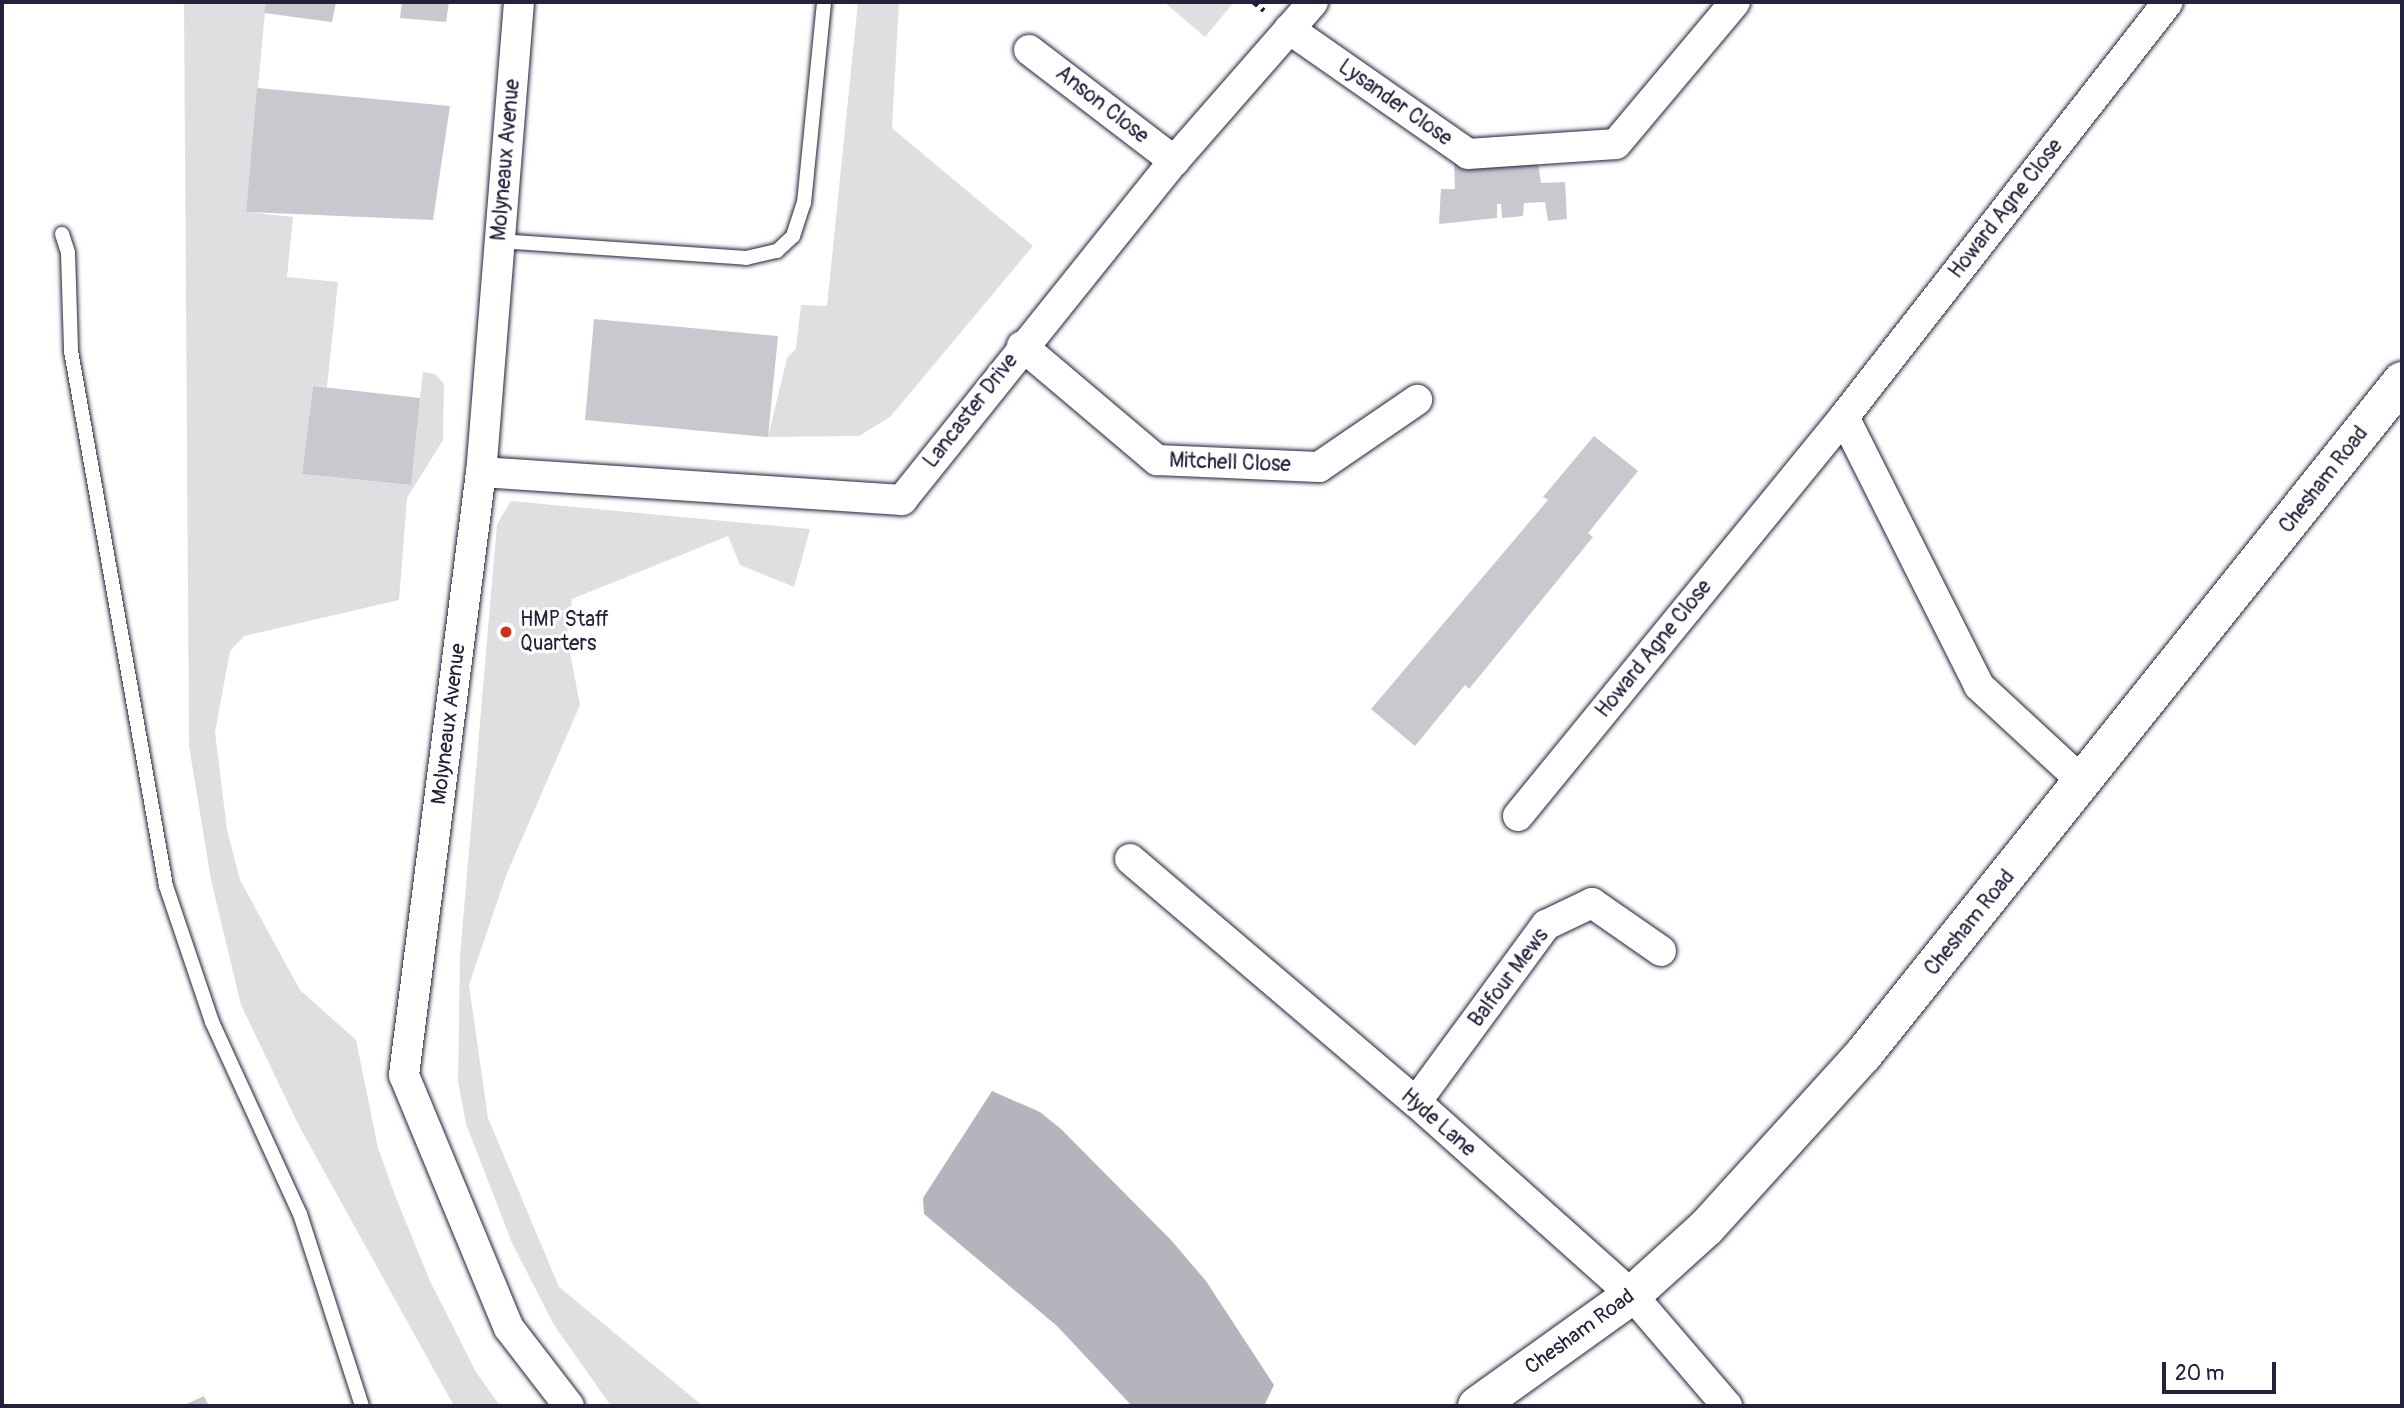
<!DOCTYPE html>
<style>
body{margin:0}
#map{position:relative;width:2404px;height:1408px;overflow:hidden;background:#fff;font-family:Pangolin,sans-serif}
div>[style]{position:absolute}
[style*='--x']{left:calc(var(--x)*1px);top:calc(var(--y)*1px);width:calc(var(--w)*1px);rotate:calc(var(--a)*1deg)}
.green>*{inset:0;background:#dfdfe2}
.water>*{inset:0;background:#b4b4bc}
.building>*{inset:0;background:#c8c8cf}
.path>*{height:4.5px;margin-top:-2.25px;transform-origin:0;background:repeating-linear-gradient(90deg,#22223b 0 5px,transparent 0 10px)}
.roads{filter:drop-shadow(0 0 2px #22223b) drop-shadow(0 0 2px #22223b)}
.lane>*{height:14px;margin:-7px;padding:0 7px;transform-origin:7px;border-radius:7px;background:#fff}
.street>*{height:30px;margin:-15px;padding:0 15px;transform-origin:15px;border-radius:15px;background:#fff}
.secondary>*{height:38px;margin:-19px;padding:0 19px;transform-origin:19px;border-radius:19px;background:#fff}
.dots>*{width:19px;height:19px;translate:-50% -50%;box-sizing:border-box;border:4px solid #fff;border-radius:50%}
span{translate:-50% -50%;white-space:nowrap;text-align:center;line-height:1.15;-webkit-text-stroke:6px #fff;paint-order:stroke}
.street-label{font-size:21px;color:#22223b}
.poi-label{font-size:21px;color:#22223b}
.left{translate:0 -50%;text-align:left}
.frame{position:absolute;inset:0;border:4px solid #22223b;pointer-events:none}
.scale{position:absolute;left:2162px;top:1362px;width:114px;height:32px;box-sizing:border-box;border:4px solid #22223b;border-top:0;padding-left:9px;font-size:21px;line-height:24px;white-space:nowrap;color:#22223b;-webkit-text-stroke:5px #fff;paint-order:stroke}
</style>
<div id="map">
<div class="green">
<i style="clip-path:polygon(184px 2px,266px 2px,246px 212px,293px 217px,287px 277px,338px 282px,327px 387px,313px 386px,302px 474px,410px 485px,423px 372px,435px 374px,444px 384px,443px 440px,407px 498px,399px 600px,244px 636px,230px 651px,215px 732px,227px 830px,240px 880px,300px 990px,356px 1040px,378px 1148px,396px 1198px,430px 1281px,476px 1372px,500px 1406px,454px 1406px,299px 1126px,241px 1005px,211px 880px,189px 746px)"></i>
<i style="clip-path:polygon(858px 2px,899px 2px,892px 128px,1033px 246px,890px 417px,859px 436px,768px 437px,787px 358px,796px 349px,801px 305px,827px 306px)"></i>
<i style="clip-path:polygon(1164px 2px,1234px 2px,1205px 37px)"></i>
<i style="clip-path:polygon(511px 501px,810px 529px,794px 587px,740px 565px,728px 536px,572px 599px,567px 636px,580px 705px,507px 873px,469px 985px,488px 1118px,559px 1287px,703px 1406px,611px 1406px,554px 1325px,512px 1243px,466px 1124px,458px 1081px,460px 956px,497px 524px)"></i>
</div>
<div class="water">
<i style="clip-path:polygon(992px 1091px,1040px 1112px,1061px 1129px,1171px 1240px,1206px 1281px,1274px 1385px,1264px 1406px,1132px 1406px,1057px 1326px,924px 1214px,923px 1198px)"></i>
</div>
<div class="building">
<i style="clip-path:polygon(266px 2px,336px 2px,332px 22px,264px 13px)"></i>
<i style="clip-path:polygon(402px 2px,449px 2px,446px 22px,400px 18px)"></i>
<i style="clip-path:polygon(257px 88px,450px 106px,433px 220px,246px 212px)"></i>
<i style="clip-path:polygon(1537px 156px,1541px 183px,1565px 182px,1567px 219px,1548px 221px,1545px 202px,1524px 203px,1523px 216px,1502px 218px,1501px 204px,1497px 204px,1497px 218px,1439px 224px,1441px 189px,1455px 189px,1454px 161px)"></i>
<i style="clip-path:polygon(594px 319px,778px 336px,768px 437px,585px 420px)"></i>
<i style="clip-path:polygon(313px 386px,420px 398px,411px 485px,302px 474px)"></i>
<i style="clip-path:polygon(1594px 436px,1638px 471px,1588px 533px,1593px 537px,1469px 689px,1465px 685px,1415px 746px,1371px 709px,1548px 500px,1543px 497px)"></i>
<i style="clip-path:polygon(204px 1396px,209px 1406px,182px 1406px)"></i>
</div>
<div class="path">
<i style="--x:1254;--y:2;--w:13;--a:39"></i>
</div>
<div class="roads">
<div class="lane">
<i style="--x:62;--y:234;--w:20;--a:72"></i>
<i style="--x:68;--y:253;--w:98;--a:88.2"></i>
<i style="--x:71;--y:351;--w:543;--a:79.93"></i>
<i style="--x:166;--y:886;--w:144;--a:71.3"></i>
<i style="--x:212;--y:1022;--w:211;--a:65.4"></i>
<i style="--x:300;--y:1214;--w:202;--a:72.1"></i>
<i style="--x:499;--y:241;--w:248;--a:3.9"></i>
<i style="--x:746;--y:258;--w:32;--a:-13"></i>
<i style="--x:777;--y:251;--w:22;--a:-43"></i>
<i style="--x:793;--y:236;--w:35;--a:-72"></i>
<i style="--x:804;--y:203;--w:202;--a:-84.3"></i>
</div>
<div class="street">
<i style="--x:519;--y:2;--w:472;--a:94.6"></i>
<i style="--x:481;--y:472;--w:608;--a:97.28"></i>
<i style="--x:404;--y:1075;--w:274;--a:67.5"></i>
<i style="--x:509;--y:1328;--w:98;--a:52.4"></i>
<i style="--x:1289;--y:29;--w:218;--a:34.9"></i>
<i style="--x:1468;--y:154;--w:148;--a:-3.9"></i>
<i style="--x:1616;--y:144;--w:185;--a:-50"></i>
<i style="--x:1029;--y:50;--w:183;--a:37.4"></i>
<i style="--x:1022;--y:346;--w:177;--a:40.2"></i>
<i style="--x:1157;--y:460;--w:162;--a:2.5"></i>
<i style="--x:1319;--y:467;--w:119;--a:-34.4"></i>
<i style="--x:1844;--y:417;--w:301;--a:63.3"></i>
<i style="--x:1979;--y:686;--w:143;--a:42.7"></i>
<i style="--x:481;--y:472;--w:422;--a:3.8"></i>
<i style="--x:902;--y:500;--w:435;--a:-51.3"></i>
<i style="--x:1174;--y:161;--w:211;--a:-48.8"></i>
<i style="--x:1518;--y:816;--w:515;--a:-50.75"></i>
<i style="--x:1844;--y:417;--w:526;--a:-52.02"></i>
<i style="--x:1130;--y:859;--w:375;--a:40.4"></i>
<i style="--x:1416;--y:1102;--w:290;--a:41.8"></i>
<i style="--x:1632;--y:1295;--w:146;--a:49.4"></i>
<i style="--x:1416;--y:1102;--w:220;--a:-53.7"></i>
<i style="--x:1546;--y:925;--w:51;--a:-25.6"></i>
<i style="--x:1592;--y:903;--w:84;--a:34.8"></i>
</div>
<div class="secondary">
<i style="--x:1477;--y:1406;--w:191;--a:-35.6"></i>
<i style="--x:1632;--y:1295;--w:101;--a:-42.2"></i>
<i style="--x:1707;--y:1227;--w:232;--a:-47.8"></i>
<i style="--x:1863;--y:1055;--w:863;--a:-51.35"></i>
</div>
</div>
<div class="dots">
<i style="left:506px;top:632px;background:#c8321e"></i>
</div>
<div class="street-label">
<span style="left:1395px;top:103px;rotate:35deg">Lysander Close</span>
<span style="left:1102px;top:105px;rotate:38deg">Anson Close</span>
<span style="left:506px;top:160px;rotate:-85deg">Molyneaux Avenue</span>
<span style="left:2006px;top:209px;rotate:-52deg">Howard Agne Close</span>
<span style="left:971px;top:411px;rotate:-52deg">Lancaster Drive</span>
<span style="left:1230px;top:463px;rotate:2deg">Mitchell Close</span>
<span style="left:2324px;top:480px;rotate:-52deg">Chesham Road</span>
<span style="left:1654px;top:649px;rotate:-51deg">Howard Agne Close</span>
<span style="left:449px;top:724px;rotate:-83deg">Molyneaux Avenue</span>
<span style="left:1970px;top:923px;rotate:-51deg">Chesham Road</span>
<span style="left:1509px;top:978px;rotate:-53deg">Balfour Mews</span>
<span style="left:1438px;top:1123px;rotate:41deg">Hyde Lane</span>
<span style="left:1580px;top:1332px;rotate:-36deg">Chesham Road</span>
</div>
<div class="poi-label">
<span class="left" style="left:520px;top:632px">HMP Staff<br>Quarters</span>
</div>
<div class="frame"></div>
<div class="scale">20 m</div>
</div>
